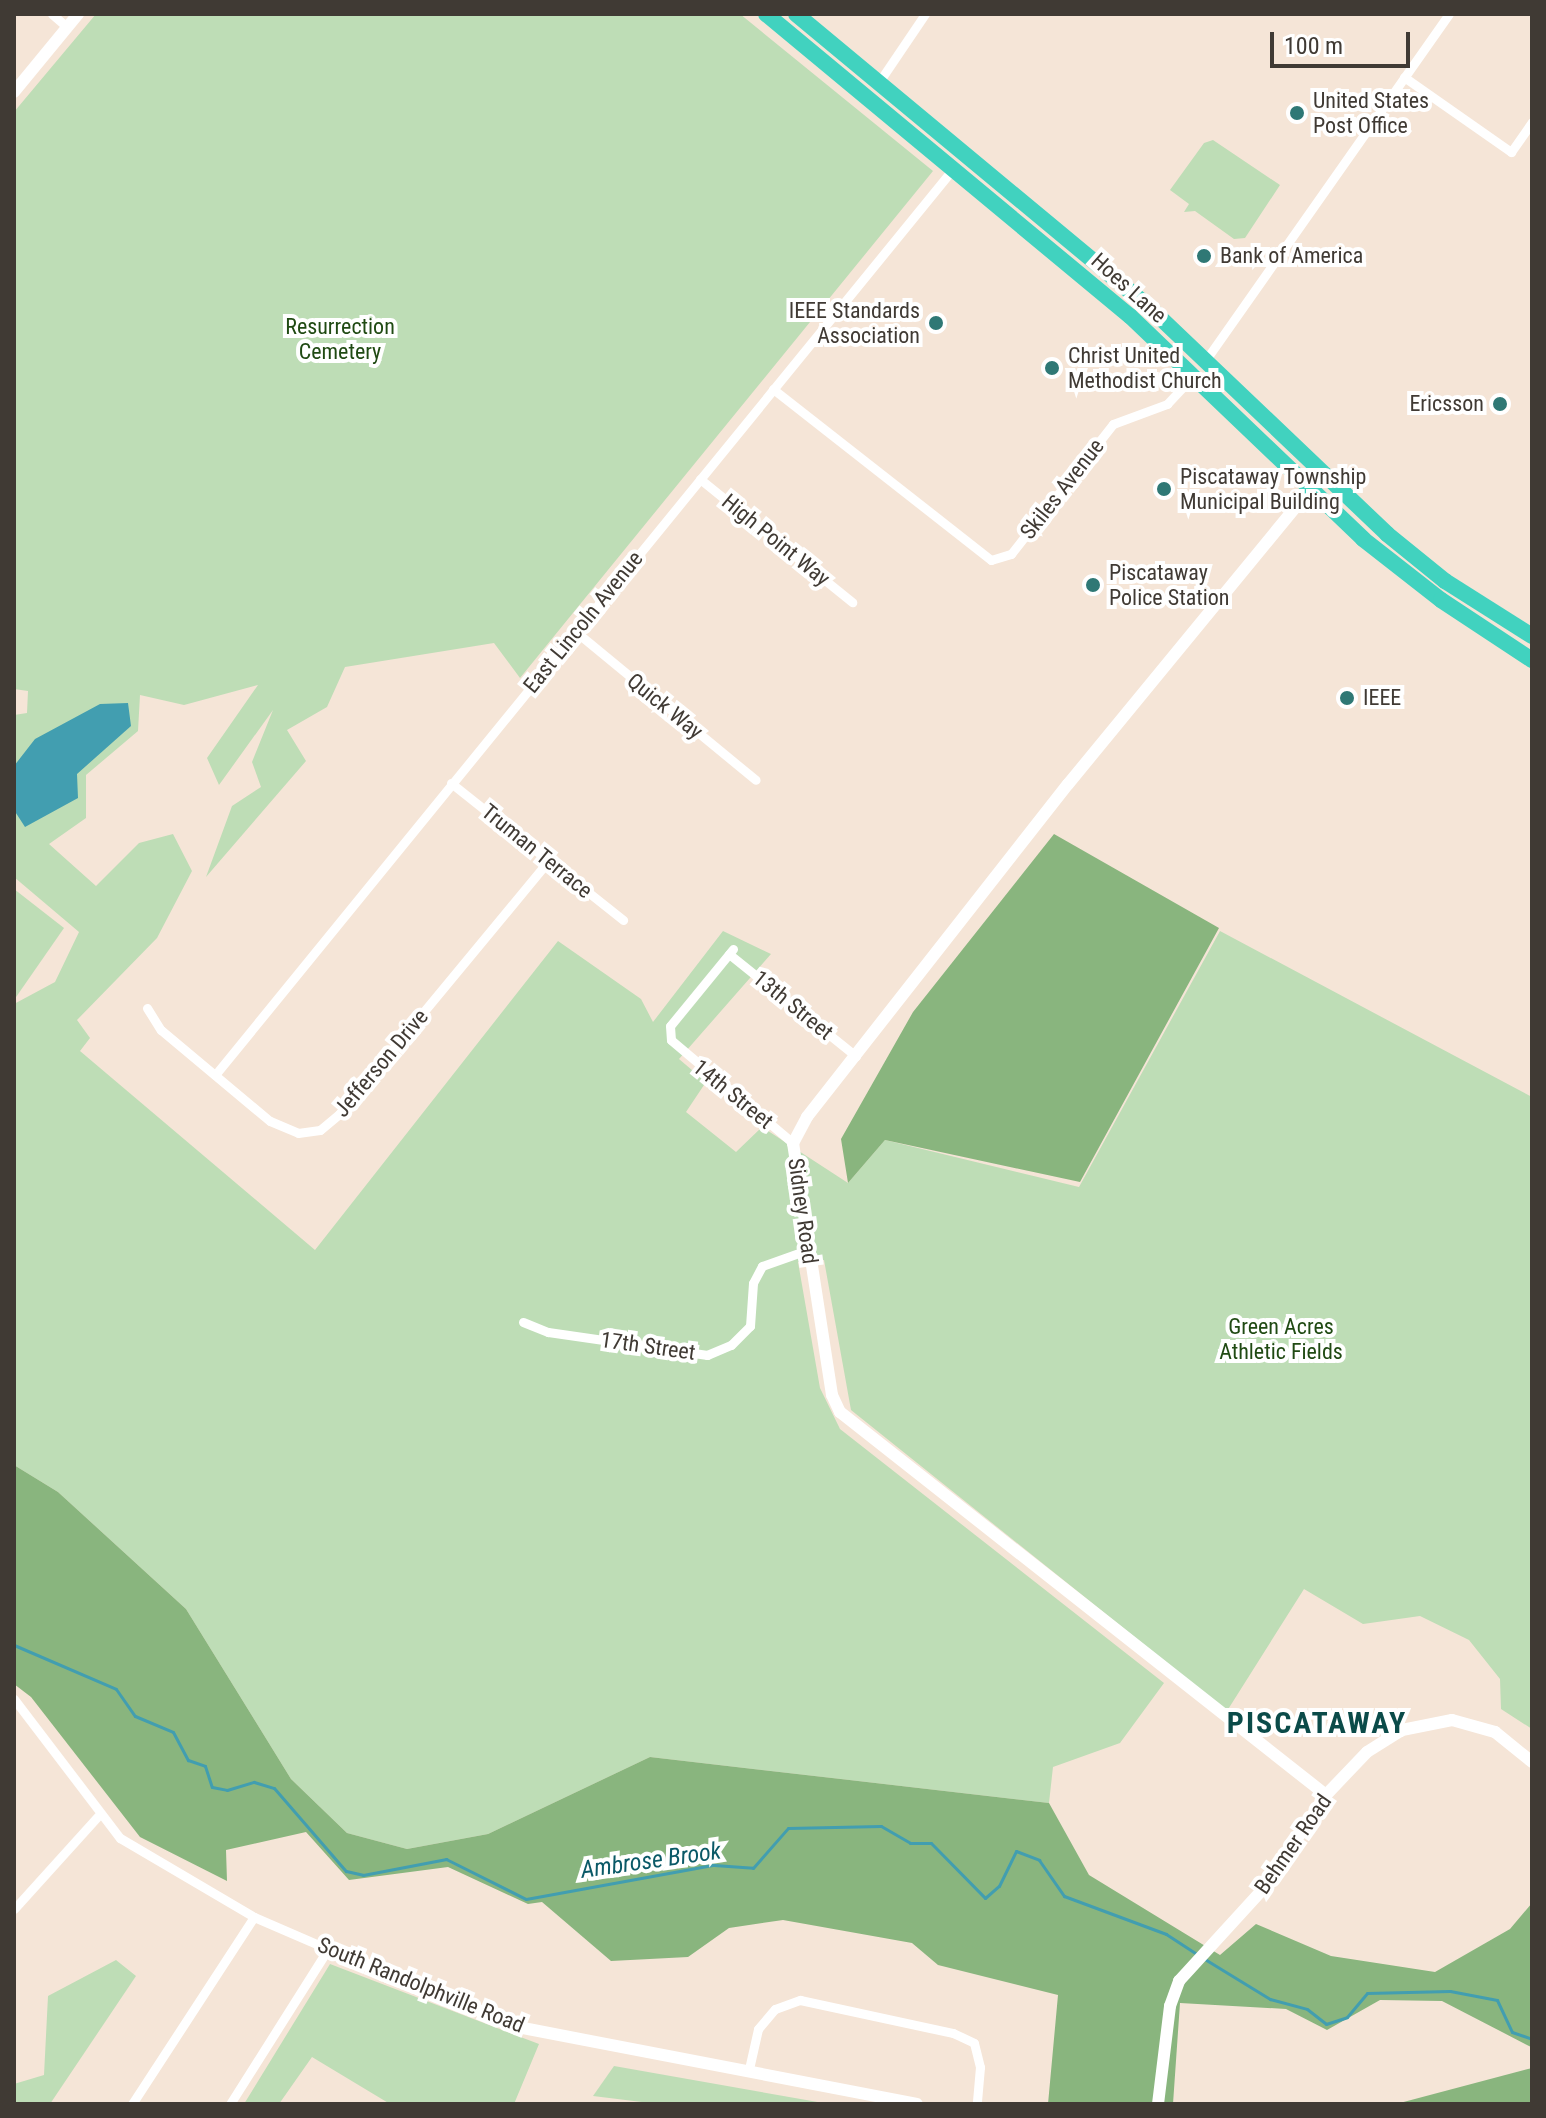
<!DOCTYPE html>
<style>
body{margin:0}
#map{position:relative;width:1546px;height:2118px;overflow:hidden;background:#f5e5d7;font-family:"Roboto Condensed",sans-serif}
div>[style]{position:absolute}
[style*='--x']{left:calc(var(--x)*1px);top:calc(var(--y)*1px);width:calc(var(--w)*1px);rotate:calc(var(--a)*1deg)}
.green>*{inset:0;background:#beddb6}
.forest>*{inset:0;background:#89b57e}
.water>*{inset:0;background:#429eb0}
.stream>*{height:3px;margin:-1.5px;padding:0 1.5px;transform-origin:1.5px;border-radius:1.5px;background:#429eb0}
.street>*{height:9px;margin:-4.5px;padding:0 4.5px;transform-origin:4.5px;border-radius:4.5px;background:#fff}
.secondary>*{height:12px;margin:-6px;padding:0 6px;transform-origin:6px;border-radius:6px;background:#fff}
.highway>*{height:16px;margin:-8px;padding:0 8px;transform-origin:8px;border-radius:8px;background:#41d2bf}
.dots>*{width:22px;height:22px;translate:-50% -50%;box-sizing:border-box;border:4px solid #fff;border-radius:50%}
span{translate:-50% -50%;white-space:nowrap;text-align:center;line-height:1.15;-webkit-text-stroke:8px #fff;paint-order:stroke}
.poi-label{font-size:22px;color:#403a34}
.left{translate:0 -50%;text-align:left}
.right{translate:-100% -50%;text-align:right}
.street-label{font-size:22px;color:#403a34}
.park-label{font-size:22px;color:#204a13}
.water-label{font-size:24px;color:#0a5967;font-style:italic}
.district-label{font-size:30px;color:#0b4b49;font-weight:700;letter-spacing:2px}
.frame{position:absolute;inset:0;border:16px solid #403a34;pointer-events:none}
.scale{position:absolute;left:1270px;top:32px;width:140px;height:36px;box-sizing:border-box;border:4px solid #403a34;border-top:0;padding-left:10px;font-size:24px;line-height:28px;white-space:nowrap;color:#403a34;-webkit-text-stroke:6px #fff;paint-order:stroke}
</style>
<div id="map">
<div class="green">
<i style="clip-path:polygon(96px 14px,740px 14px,933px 171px,520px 678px,494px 643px,345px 667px,327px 707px,287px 730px,306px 761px,206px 877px,232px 806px,261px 787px,252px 762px,273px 710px,219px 785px,207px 758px,258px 685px,184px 705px,140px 695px,138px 731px,86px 775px,86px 818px,49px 844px,96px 886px,139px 843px,173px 834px,192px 871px,157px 938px,77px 1020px,90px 1038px,80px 1051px,315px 1250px,558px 941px,641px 999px,653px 1022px,723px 931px,771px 954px,679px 1059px,706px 1082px,686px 1112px,736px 1152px,762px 1127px,848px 1183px,885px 1140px,1079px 1187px,1220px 931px,1532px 1097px,1532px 1729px,1501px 1709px,1500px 1679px,1469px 1640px,1420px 1616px,1363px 1624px,1304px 1589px,1227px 1711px,851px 1410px,824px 1260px,798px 1262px,820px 1388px,840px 1429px,1164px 1683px,1120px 1743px,1053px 1767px,1049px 1803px,650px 1757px,488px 1834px,407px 1849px,347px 1833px,291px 1779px,186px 1609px,58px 1492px,14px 1465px,14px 1004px,55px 982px,79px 932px,14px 877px,14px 715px,27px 713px,28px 691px,14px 689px,14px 112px)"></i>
<i style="clip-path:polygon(1213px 140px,1280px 185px,1245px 238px,1234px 239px,1195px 211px,1184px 212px,1189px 204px,1170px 190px,1204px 143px)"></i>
<i style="clip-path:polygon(14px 889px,64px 928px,14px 1000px)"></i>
<i style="clip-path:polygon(116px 1960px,136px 1976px,50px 2104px,14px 2104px,14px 2084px,44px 2075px,48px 1996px)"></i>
<i style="clip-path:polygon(330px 1964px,539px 2044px,514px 2104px,390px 2104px,312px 2057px,279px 2104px,244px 2104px)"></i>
<i style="clip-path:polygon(614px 2066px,829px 2104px,658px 2104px,593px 2096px)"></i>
</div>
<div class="forest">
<i style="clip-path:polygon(1054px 834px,1219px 928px,1080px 1182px,885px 1140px,848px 1183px,841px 1139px,913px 1012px)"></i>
<i style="clip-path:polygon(14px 1465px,58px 1492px,186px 1609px,291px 1779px,347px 1833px,407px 1849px,488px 1834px,650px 1757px,1049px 1803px,1089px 1875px,1220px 1955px,1256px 1924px,1331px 1956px,1435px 1972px,1510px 1929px,1532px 1903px,1532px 2057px,1531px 2047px,1442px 2001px,1380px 2000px,1327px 2030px,1286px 2009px,1180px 2003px,1173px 2104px,1048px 2104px,1058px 1995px,938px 1965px,912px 1943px,783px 1920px,729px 1928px,688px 1957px,611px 1961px,542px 1902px,528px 1904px,448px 1867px,349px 1880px,306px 1832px,226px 1850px,227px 1881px,140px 1837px,31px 1697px,14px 1684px)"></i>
<i style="clip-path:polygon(1532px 2068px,1532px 2104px,1396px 2104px)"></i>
</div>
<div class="water">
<i style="clip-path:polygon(128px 703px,131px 726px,77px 774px,78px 798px,25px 827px,14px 810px,14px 766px,35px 739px,100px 704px)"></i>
</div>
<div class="stream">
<i style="--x:14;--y:1645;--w:111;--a:23.3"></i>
<i style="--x:116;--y:1689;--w:33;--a:55"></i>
<i style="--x:135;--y:1716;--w:41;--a:22.8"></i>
<i style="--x:173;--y:1732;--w:32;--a:62"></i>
<i style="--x:188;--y:1760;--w:18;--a:19"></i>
<i style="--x:205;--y:1766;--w:22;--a:72"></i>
<i style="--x:212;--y:1787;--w:15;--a:11"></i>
<i style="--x:227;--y:1790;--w:28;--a:-17"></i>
<i style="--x:254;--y:1782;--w:21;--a:17"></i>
<i style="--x:274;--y:1788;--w:110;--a:49.1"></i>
<i style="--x:346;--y:1871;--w:17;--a:13"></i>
<i style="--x:363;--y:1875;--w:85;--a:-10.9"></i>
<i style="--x:446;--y:1859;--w:89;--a:26.6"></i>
<i style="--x:526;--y:1899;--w:191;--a:-10.3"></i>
<i style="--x:714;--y:1865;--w:39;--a:4"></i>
<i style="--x:753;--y:1868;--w:53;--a:-48.8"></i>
<i style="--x:788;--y:1828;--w:93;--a:-1.2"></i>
<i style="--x:881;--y:1826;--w:34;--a:30"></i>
<i style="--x:910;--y:1843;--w:21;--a:0"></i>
<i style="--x:931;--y:1843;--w:77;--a:45.5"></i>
<i style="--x:985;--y:1898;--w:18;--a:-41"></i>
<i style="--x:999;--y:1886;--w:39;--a:-64"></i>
<i style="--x:1016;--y:1851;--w:25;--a:21"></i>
<i style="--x:1039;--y:1860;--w:44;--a:55.2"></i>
<i style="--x:1064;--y:1896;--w:109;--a:20.4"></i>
<i style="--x:1166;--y:1934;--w:37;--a:33"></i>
<i style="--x:1203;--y:1958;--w:79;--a:31.5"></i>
<i style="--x:1270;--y:1999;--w:38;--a:15"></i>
<i style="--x:1307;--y:2009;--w:24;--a:38"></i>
<i style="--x:1326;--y:2024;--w:22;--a:-18"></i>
<i style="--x:1347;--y:2017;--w:31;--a:-50"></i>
<i style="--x:1367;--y:1993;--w:83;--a:-1.4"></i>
<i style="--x:1450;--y:1991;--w:48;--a:10.8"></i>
<i style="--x:1497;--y:2000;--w:35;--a:65"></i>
<i style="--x:1512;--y:2032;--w:21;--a:19"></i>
</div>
<div class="street">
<i style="--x:52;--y:14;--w:20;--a:41"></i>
<i style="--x:1404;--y:77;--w:131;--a:35"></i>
<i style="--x:1511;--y:152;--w:37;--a:-55"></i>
<i style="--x:879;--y:82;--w:82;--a:-55.9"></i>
<i style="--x:1205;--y:361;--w:424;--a:-54.9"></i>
<i style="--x:773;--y:389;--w:277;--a:38.1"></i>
<i style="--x:991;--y:560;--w:21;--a:-17"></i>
<i style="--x:1011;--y:554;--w:165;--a:-51.9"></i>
<i style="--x:1113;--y:424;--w:58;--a:-20.3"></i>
<i style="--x:1167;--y:404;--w:42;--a:-46.9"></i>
<i style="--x:700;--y:479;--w:196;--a:39"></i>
<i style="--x:575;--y:631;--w:234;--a:39.5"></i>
<i style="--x:451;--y:783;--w:220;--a:38.5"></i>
<i style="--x:733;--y:949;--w:99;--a:129.3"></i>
<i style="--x:670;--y:1026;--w:14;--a:86"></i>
<i style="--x:671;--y:1040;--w:160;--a:40.2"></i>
<i style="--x:729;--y:954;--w:163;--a:38.8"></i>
<i style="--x:147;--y:1008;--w:26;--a:58"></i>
<i style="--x:161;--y:1030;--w:142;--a:39.9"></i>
<i style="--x:270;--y:1121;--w:30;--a:23"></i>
<i style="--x:298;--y:1133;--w:22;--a:-8"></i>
<i style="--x:320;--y:1130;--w:25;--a:-40"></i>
<i style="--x:339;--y:1114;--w:330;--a:-50.4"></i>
<i style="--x:215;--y:1075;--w:1167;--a:-50.84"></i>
<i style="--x:523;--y:1322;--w:27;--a:22"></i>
<i style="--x:548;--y:1332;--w:161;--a:8.2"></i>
<i style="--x:707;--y:1355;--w:26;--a:-23"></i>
<i style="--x:731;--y:1345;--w:27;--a:-45"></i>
<i style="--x:750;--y:1326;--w:43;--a:-86"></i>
<i style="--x:753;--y:1283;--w:19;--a:-62"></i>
<i style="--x:762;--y:1266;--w:48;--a:-19.6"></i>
<i style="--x:14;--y:1699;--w:175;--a:52.7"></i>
<i style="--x:120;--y:1838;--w:156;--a:30.5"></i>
<i style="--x:254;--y:1917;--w:81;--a:23.4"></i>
<i style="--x:328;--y:1949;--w:183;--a:122.3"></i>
<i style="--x:14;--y:1909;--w:125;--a:-47.9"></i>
<i style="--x:749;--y:2069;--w:41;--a:-77.3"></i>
<i style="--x:758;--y:2029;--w:26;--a:-50"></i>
<i style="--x:775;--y:2009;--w:27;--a:-20"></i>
<i style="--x:800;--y:2000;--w:157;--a:12.2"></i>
<i style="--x:953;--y:2033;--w:23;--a:25"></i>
<i style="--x:974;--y:2043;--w:25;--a:76"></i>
<i style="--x:980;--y:2067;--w:37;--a:95"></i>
<i style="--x:132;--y:2104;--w:223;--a:-56.9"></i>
</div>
<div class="secondary">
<i style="--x:14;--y:92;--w:101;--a:-50.6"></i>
<i style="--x:1322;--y:475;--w:400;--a:129.4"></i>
<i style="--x:1068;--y:784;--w:423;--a:128.1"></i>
<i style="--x:807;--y:1117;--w:30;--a:118"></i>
<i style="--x:793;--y:1143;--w:255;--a:81.2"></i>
<i style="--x:832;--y:1395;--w:19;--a:65"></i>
<i style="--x:840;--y:1412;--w:619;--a:38.24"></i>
<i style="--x:328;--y:1949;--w:210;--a:22.1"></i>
<i style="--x:523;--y:2028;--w:401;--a:10.9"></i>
<i style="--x:1158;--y:2104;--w:99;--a:-83"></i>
<i style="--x:1170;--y:2006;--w:27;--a:-70"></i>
<i style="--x:1179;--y:1981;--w:126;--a:-47.6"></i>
<i style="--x:1264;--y:1888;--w:112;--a:-56.3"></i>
<i style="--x:1326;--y:1795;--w:59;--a:-46.4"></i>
<i style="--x:1367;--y:1752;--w:41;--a:-32.2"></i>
<i style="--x:1402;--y:1730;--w:51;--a:-11.3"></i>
<i style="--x:1452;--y:1720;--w:45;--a:15.6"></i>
<i style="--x:1495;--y:1732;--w:48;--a:39"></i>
</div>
<div class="highway">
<i style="--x:766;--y:14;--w:473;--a:39.7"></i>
<i style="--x:1130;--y:316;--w:323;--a:43.7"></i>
<i style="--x:1363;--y:539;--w:99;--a:38"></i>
<i style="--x:1441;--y:600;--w:109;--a:33.4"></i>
<i style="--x:796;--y:14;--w:463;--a:39.7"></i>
<i style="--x:1152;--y:310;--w:325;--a:43.6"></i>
<i style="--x:1387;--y:534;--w:75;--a:39"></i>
<i style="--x:1445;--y:581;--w:103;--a:32.3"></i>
</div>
<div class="dots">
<i style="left:1297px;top:113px;background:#2f7875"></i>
<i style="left:1204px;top:256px;background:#2f7875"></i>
<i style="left:936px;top:323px;background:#2f7875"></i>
<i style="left:1052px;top:368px;background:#2f7875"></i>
<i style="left:1500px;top:404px;background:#2f7875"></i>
<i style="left:1164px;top:489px;background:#2f7875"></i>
<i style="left:1093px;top:585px;background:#2f7875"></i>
<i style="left:1347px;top:698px;background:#2f7875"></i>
</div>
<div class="poi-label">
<span class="left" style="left:1313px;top:113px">United States<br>Post Office</span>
<span class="left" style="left:1220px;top:256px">Bank of America</span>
<span class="right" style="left:920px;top:323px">IEEE Standards<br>Association</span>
<span class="left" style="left:1068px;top:368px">Christ United<br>Methodist Church</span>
<span class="right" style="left:1484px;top:404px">Ericsson</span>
<span class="left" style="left:1180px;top:489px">Piscataway Township<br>Municipal Building</span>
<span class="left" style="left:1109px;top:585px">Piscataway<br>Police Station</span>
<span class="left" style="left:1363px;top:698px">IEEE</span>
</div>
<div class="street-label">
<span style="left:1129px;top:288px;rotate:42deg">Hoes Lane</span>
<span style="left:1062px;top:489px;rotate:-52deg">Skiles Avenue</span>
<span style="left:776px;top:540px;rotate:39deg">High Point Way</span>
<span style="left:583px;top:622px;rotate:-51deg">East Lincoln Avenue</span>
<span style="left:665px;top:706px;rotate:39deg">Quick Way</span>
<span style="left:537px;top:851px;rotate:39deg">Truman Terrace</span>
<span style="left:793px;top:1005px;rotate:39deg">13th Street</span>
<span style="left:381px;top:1063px;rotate:-50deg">Jefferson Drive</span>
<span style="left:733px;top:1094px;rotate:39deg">14th Street</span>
<span style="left:803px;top:1211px;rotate:82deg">Sidney Road</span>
<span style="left:648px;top:1346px;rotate:8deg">17th Street</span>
<span style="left:1293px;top:1844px;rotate:-55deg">Behmer Road</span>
<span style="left:421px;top:1985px;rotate:22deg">South Randolphville Road</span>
</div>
<div class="park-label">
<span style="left:340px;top:339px">Resurrection<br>Cemetery</span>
<span style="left:1281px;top:1339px">Green Acres<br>Athletic Fields</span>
</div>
<div class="water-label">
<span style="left:651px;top:1861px;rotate:-8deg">Ambrose Brook</span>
</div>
<div class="district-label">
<span style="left:1317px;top:1723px">PISCATAWAY</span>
</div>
<div class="frame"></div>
<div class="scale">100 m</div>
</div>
